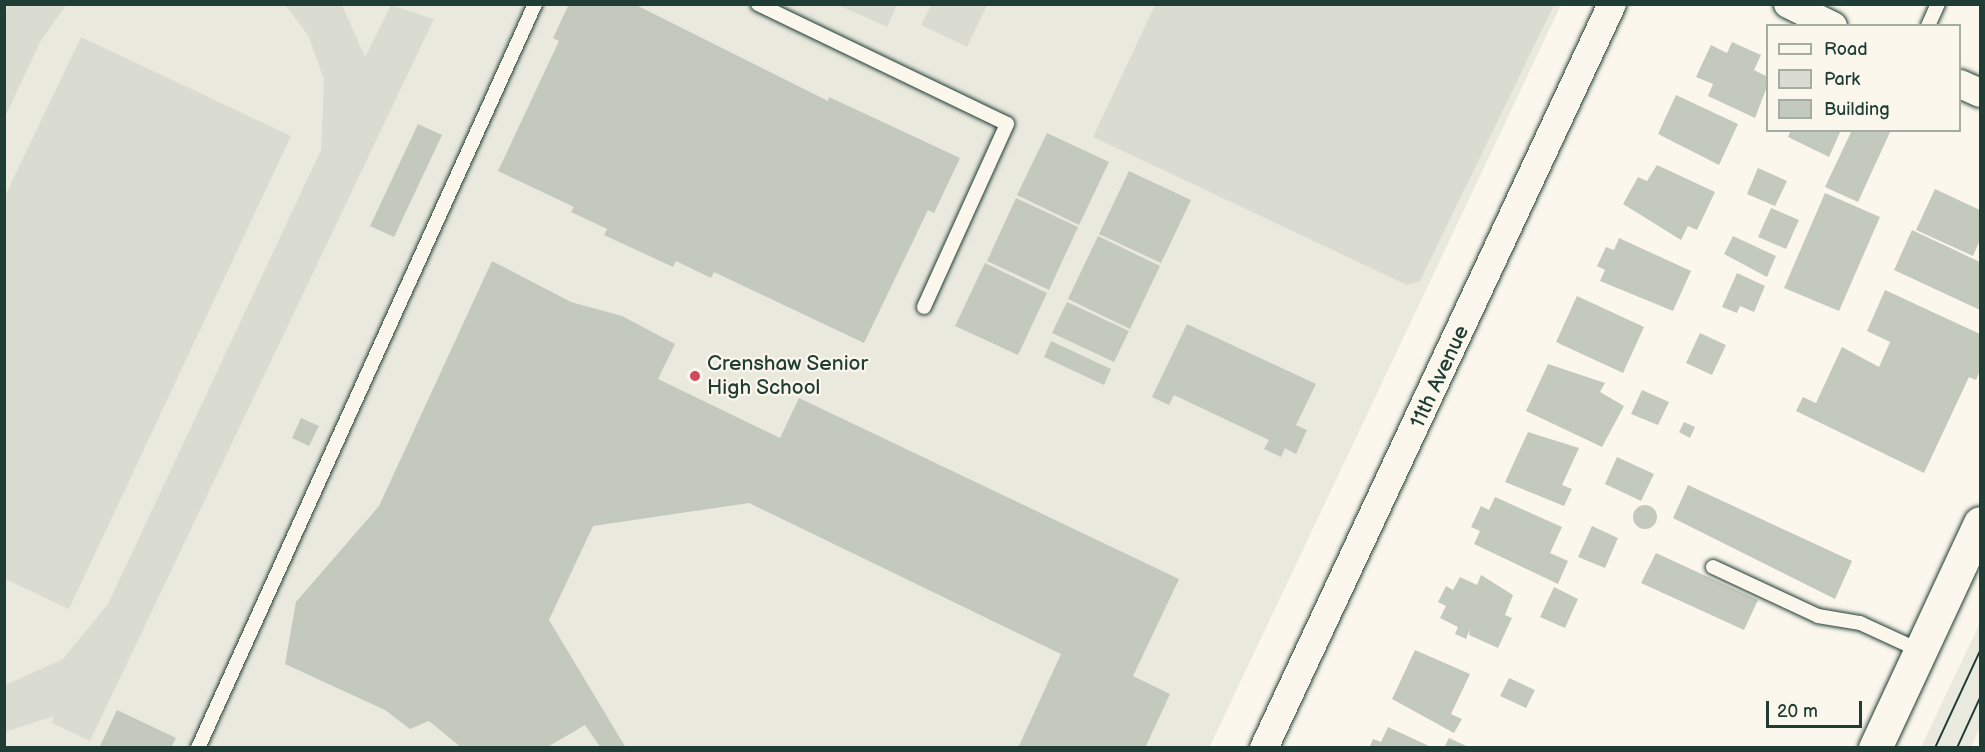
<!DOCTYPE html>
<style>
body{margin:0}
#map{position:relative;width:1985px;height:752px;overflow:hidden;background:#fbf7ec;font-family:"Balsamiq Sans",sans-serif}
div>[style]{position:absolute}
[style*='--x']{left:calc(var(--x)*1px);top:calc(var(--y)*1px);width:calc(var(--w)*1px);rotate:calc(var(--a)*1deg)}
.built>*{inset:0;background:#eae9de}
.green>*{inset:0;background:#dbdcd1}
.building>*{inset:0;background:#c4c9be}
.round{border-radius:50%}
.roads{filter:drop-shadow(0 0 2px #1f3d34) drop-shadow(0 0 2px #1f3d34)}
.lane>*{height:14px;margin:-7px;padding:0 7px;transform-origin:7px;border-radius:7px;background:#fbf7ec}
.street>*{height:28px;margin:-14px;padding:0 14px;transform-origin:14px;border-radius:14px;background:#fbf7ec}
.primary>*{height:33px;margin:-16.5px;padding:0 16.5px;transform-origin:16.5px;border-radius:16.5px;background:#fbf7ec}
.tram>*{height:1.5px;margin:-0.75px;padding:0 0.75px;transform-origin:0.75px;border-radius:0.75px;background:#1f3d34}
.dots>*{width:16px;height:16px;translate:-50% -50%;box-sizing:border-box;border:3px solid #fbf7ec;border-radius:50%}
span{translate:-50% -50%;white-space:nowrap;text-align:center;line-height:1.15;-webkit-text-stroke:4.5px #fbf7ec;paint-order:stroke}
.poi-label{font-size:21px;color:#1f3d34}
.left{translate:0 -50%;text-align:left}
.street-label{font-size:21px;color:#1f3d34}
.frame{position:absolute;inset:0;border:6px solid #1f3d34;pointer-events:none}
.legend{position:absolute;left:1766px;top:24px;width:195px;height:108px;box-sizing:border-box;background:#fbf7ec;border:2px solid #a3ada2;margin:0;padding:8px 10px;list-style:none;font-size:18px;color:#1f3d34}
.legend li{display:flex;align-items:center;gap:12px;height:30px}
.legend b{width:30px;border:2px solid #a3ada2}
.scale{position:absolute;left:1766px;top:701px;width:96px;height:27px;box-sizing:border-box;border:3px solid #1f3d34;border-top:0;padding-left:8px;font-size:18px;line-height:21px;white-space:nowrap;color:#1f3d34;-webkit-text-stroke:4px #fbf7ec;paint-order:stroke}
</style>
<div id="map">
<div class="built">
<i style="clip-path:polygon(4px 5px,1561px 5px,1209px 748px,5px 747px)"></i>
<i style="clip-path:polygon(1980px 623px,1980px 728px,1971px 747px,1921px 747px)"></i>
</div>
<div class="green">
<i style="clip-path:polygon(9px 5px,66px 5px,40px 42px,5px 117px,4px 13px)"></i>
<i style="clip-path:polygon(285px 5px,342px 5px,365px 57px,391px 5px,434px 19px,90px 741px,52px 723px,54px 716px,5px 732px,5px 685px,63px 659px,108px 604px,321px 150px,324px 80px,308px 35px)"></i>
<i style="clip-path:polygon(838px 5px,897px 4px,897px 5px,887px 27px)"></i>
<i style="clip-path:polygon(931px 5px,931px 4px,987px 5px,967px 47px,921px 25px)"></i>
<i style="clip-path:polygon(1155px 5px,1155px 4px,1554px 5px,1420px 281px,1407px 285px,1093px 137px)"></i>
<i style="clip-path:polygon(81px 37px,291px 136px,69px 609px,5px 579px,4px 198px)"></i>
</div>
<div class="building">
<i style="clip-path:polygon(569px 4px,634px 4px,828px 101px,829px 97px,960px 158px,934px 213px,928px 210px,864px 343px,714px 272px,711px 278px,676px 261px,673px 267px,604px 235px,607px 229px,571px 212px,574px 207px,498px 171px,559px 41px,553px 38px)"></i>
<i style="clip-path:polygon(1732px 42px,1761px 55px,1754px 70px,1768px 77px,1768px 84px,1755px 118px,1708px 96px,1713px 84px,1696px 77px,1711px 45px,1727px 53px)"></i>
<i style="clip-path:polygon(1676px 95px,1738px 124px,1719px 165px,1658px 134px)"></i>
<i style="clip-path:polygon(418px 124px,442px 135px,394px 237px,370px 226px)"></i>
<i style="clip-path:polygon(1791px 130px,1841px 130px,1829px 157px,1788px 137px)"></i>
<i style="clip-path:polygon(1852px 130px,1891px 130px,1858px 202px,1825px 187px)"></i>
<i style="clip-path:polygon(1047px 133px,1109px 162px,1079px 225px,1017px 195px)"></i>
<i style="clip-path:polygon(1657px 165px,1715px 192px,1697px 230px,1688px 226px,1681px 240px,1623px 204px,1638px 177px,1647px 181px)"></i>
<i style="clip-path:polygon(1758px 168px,1787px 181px,1775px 206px,1747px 194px)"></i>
<i style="clip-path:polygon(1129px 171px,1191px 200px,1161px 263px,1099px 234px)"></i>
<i style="clip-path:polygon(1935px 189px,1980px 210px,1980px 240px,1973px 256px,1916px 230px)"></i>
<i style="clip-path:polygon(1825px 193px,1880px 217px,1839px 311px,1784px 288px)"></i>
<i style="clip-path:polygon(1016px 198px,1078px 227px,1049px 290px,987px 261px)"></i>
<i style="clip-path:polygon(1771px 208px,1799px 220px,1786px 249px,1758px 237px)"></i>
<i style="clip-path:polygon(1912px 230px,1980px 262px,1980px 310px,1894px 270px)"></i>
<i style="clip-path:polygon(1098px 236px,1160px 266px,1130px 329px,1068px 299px)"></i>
<i style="clip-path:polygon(1733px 236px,1776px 256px,1767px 277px,1724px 254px)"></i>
<i style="clip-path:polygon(1619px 238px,1691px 271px,1673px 311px,1600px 281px,1605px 270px,1597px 266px,1606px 247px,1614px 250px)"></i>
<i style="clip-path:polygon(492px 261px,571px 302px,622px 316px,675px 344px,658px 379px,780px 438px,799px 398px,1179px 579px,1133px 676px,1170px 694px,1145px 748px,1018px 748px,1061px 654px,749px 503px,593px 526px,549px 620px,626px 748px,601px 748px,585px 725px,546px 748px,462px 748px,429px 721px,410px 729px,385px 710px,285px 664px,296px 602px,379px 506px)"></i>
<i style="clip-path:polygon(985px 263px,1047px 293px,1018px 355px,955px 326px)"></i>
<i style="clip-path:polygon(1737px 273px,1765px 286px,1754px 312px,1740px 306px,1737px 313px,1722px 307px)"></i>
<i style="clip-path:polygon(1885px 290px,1980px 334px,1980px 371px,1976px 380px,1969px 377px,1924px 473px,1796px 411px,1803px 397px,1816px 403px,1842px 347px,1879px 367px,1890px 342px,1867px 331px)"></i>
<i style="clip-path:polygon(1577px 296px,1644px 327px,1623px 373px,1556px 342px)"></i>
<i style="clip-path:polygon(1067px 302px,1129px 331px,1114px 362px,1052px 333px)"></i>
<i style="clip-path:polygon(1187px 324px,1316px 384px,1296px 425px,1307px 430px,1296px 454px,1285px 448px,1281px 457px,1264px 449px,1269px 440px,1174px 395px,1169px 405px,1152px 397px)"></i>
<i style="clip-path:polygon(1700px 333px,1726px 345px,1712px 375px,1686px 363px)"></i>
<i style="clip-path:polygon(1051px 341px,1111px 369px,1104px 385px,1044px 357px)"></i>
<i style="clip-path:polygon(1548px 364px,1605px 383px,1600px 392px,1624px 406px,1602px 447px,1526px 411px)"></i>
<i style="clip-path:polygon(1642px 390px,1669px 402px,1658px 425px,1631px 414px)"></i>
<i style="clip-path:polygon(301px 418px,319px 426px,309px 446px,292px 438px)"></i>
<i style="clip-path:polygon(1684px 422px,1695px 427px,1690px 438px,1679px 432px)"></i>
<i style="clip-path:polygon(1528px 432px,1579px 448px,1562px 485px,1572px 489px,1564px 506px,1505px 482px)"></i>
<i style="clip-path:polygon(1617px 457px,1654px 474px,1641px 501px,1605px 484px)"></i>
<i style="clip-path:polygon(1688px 485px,1852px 561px,1835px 599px,1673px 518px)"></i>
<i style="clip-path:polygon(1495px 497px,1562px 527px,1550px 553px,1568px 561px,1558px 584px,1474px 544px,1480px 531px,1471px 527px,1481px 506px,1489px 510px)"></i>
<i class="round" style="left:1633px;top:505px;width:24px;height:24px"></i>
<i style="clip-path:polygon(1592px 526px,1618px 538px,1605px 568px,1578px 557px)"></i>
<i style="clip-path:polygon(1656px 553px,1758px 600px,1744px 630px,1641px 583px)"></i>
<i style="clip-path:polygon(1481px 575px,1513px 595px,1505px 615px,1512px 618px,1498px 648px,1469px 635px,1470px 629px,1466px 639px,1455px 634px,1458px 627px,1440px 618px,1446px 606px,1438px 602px,1446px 586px,1453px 590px,1460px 577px,1477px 585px)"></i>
<i style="clip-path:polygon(1554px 587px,1578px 599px,1565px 628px,1540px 617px)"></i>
<i style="clip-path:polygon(1415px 650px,1470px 674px,1451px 714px,1462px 719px,1454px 733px,1392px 699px)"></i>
<i style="clip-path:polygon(1509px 678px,1535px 690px,1526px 708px,1500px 696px)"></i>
<i style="clip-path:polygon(117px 710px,176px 738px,171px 748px,99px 748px)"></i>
<i style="clip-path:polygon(1388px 727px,1429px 746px,1428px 748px,1369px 748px,1373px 739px,1381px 742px)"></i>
<i style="clip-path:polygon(1449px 738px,1471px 748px,1444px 748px)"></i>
</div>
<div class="roads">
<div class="lane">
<i style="--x:758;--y:4;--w:276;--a:25.7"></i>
<i style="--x:1007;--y:124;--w:201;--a:114.4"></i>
<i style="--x:1928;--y:26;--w:24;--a:-66"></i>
<i style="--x:1713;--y:567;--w:116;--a:25"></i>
<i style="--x:1818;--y:616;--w:43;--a:9.5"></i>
<i style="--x:1860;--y:623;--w:67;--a:24.7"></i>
<i style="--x:198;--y:748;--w:817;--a:-65.63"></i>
</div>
<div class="street">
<i style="--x:1788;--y:4;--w:50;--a:26.1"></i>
<i style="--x:1960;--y:84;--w:22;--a:24"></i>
<i style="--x:1264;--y:748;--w:821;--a:-64.93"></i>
</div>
<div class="primary">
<i style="--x:1875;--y:748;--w:248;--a:-65"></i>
</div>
</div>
<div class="tram">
<i style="--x:1935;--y:748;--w:107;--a:-65.1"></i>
<i style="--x:1957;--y:748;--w:55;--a:-65.3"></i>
</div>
<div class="dots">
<i style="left:695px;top:376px;background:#d1495b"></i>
</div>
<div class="poi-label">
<span class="left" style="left:707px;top:376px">Crenshaw Senior<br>High School</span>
</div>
<div class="street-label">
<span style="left:1440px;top:377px;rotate:-65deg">11th Avenue</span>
</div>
<div class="frame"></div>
<ul class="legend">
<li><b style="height:8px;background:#fbf7ec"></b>Road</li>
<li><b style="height:16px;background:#dbdcd1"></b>Park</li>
<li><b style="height:16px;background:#c4c9be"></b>Building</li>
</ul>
<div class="scale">20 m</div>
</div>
